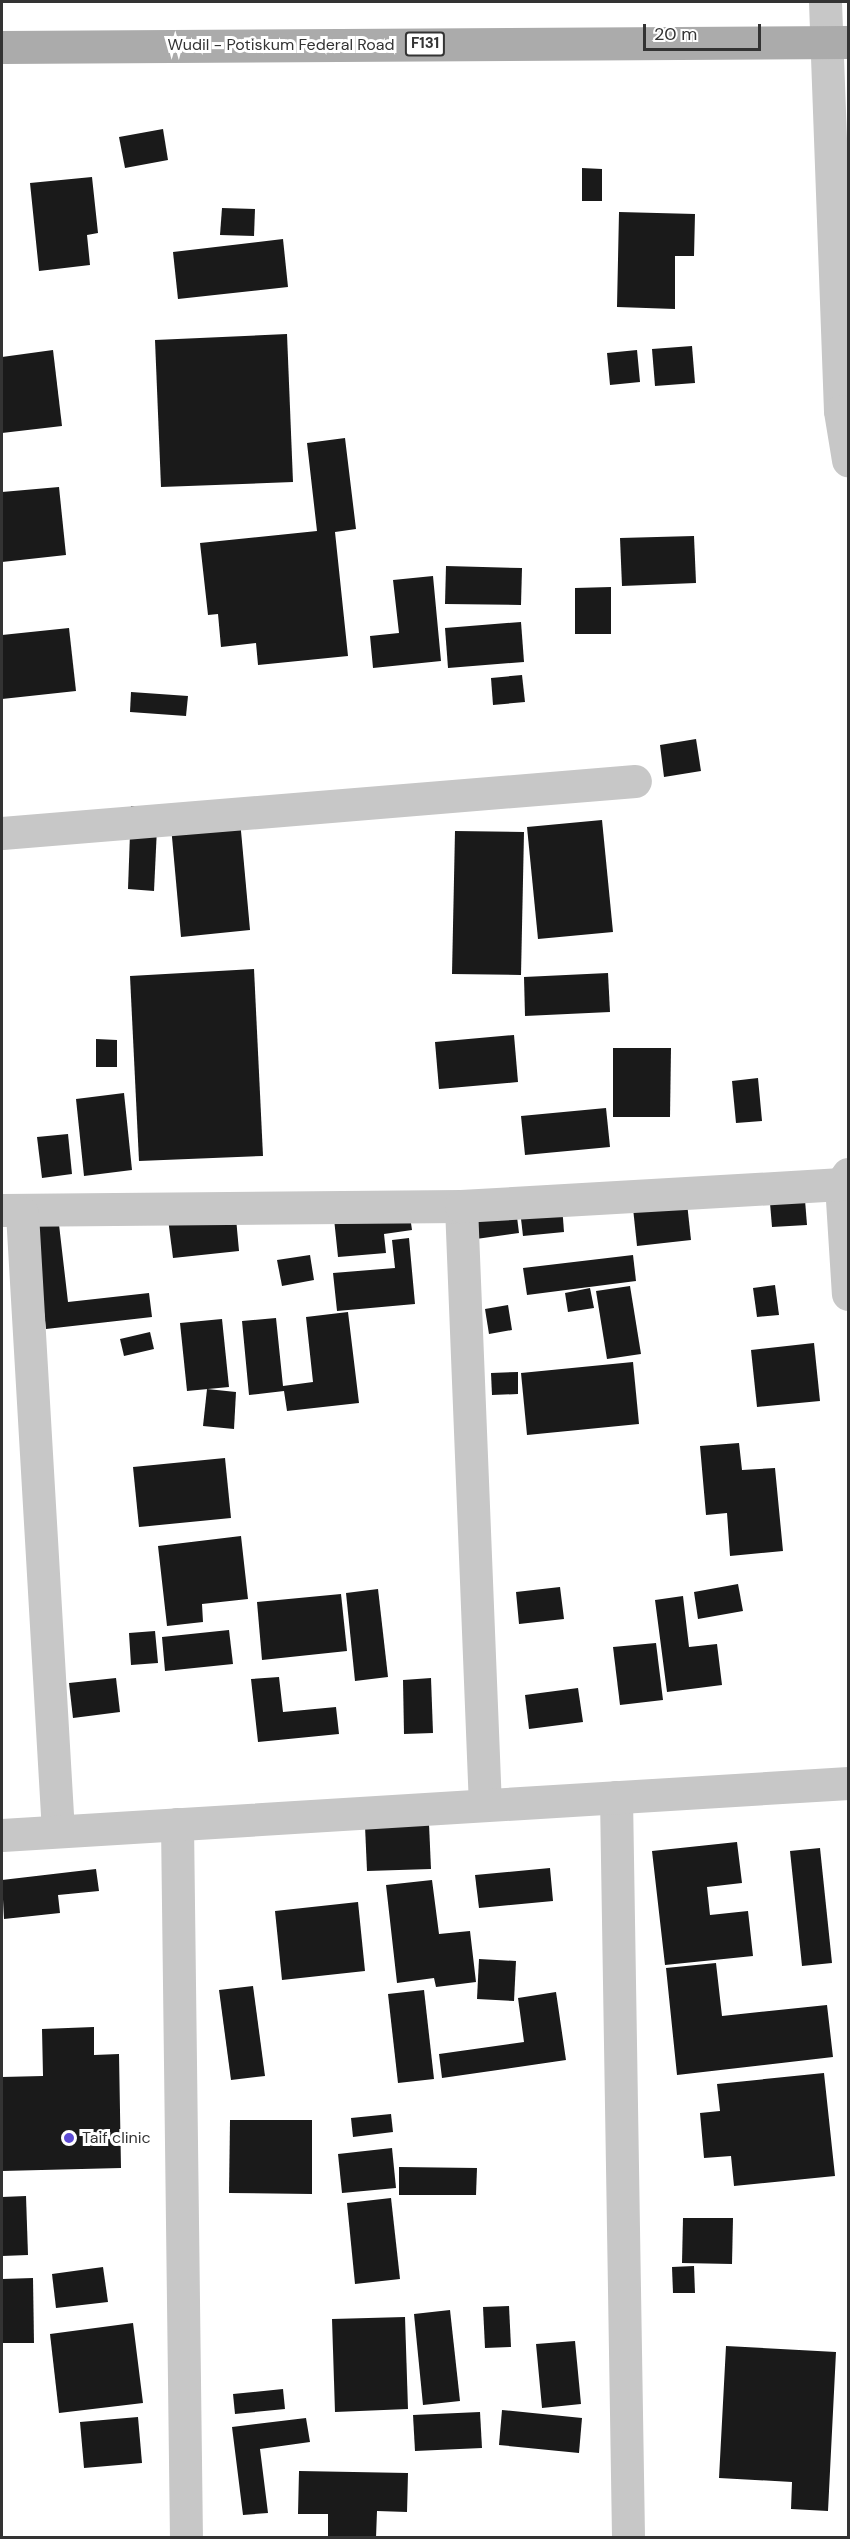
<!DOCTYPE html>
<style>
body{margin:0}
#map{position:relative;width:850px;height:2539px;overflow:hidden;background:#fff;font-family:"DM Sans",sans-serif}
div>[style]{position:absolute}
[style*='--x']{left:calc(var(--x)*1px);top:calc(var(--y)*1px);width:calc(var(--w)*1px);rotate:calc(var(--a)*1deg)}
.building>*{inset:0;background:#1a1a1a}
.street>*{height:33px;margin:-16.5px;padding:0 16.5px;transform-origin:16.5px;border-radius:16.5px;background:#c7c7c7}
.primary>*{height:33px;margin:-16.5px;padding:0 16.5px;transform-origin:16.5px;border-radius:16.5px;background:#ababab}
.dots>*{width:16px;height:16px;translate:-50% -50%;box-sizing:border-box;border:3px solid #fff;border-radius:50%}
span{translate:-50% -50%;white-space:nowrap;text-align:center;line-height:1.15;-webkit-text-stroke:6px #fff;paint-order:stroke}
.shield-label span{padding:2px 4px;background:#fff;border:2px solid;border-radius:4px;-webkit-text-stroke-width:0}
.shield-label{font-size:15px;color:#333;font-weight:700}
.street-label{font-size:16px;color:#333}
.poi-label{font-size:16px;color:#333}
.left{translate:0 -50%;text-align:left}
.frame{position:absolute;inset:0;border:3px solid #333;pointer-events:none}
.scale{position:absolute;left:643px;top:24px;width:118px;height:27px;box-sizing:border-box;border:3px solid #333;border-top:0;padding-left:8px;font-size:18px;line-height:21px;white-space:nowrap;color:#333;-webkit-text-stroke:4px #fff;paint-order:stroke}
</style>
<div id="map">
<div class="building">
<i style="clip-path:polygon(163px 129px,168px 160px,125px 168px,119px 137px)"></i>
<i style="clip-path:polygon(582px 168px,602px 169px,602px 201px,582px 201px)"></i>
<i style="clip-path:polygon(92px 177px,98px 233px,87px 235px,90px 265px,39px 271px,30px 183px)"></i>
<i style="clip-path:polygon(222px 208px,255px 209px,254px 236px,220px 235px)"></i>
<i style="clip-path:polygon(619px 212px,695px 214px,694px 256px,675px 256px,675px 309px,617px 307px)"></i>
<i style="clip-path:polygon(283px 239px,288px 287px,178px 299px,173px 252px)"></i>
<i style="clip-path:polygon(287px 334px,293px 482px,161px 487px,155px 340px)"></i>
<i style="clip-path:polygon(692px 346px,695px 383px,655px 386px,652px 349px)"></i>
<i style="clip-path:polygon(53px 350px,62px 426px,2px 433px,2px 357px)"></i>
<i style="clip-path:polygon(637px 350px,640px 382px,610px 385px,607px 353px)"></i>
<i style="clip-path:polygon(345px 438px,356px 529px,335px 532px,348px 656px,258px 665px,256px 643px,221px 647px,218px 614px,208px 615px,200px 543px,317px 531px,307px 443px)"></i>
<i style="clip-path:polygon(59px 487px,66px 555px,2px 562px,2px 492px)"></i>
<i style="clip-path:polygon(694px 536px,696px 583px,622px 586px,620px 538px)"></i>
<i style="clip-path:polygon(446px 566px,522px 568px,521px 605px,445px 604px)"></i>
<i style="clip-path:polygon(433px 576px,441px 661px,373px 668px,370px 636px,399px 633px,393px 580px)"></i>
<i style="clip-path:polygon(611px 587px,611px 634px,575px 634px,575px 588px)"></i>
<i style="clip-path:polygon(521px 622px,524px 662px,448px 668px,445px 628px)"></i>
<i style="clip-path:polygon(69px 628px,76px 691px,2px 699px,2px 635px)"></i>
<i style="clip-path:polygon(522px 675px,525px 702px,493px 705px,491px 678px)"></i>
<i style="clip-path:polygon(131px 692px,188px 696px,186px 716px,130px 712px)"></i>
<i style="clip-path:polygon(696px 739px,701px 771px,664px 777px,660px 745px)"></i>
<i style="clip-path:polygon(131px 806px,158px 807px,154px 891px,128px 889px)"></i>
<i style="clip-path:polygon(240px 820px,250px 930px,181px 937px,171px 826px)"></i>
<i style="clip-path:polygon(602px 820px,613px 932px,538px 939px,527px 827px)"></i>
<i style="clip-path:polygon(455px 831px,524px 832px,521px 975px,452px 974px)"></i>
<i style="clip-path:polygon(254px 969px,263px 1156px,139px 1161px,130px 976px)"></i>
<i style="clip-path:polygon(608px 973px,610px 1012px,525px 1016px,524px 977px)"></i>
<i style="clip-path:polygon(514px 1035px,518px 1082px,439px 1089px,435px 1042px)"></i>
<i style="clip-path:polygon(96px 1039px,117px 1040px,117px 1067px,96px 1067px)"></i>
<i style="clip-path:polygon(613px 1048px,671px 1048px,670px 1117px,613px 1117px)"></i>
<i style="clip-path:polygon(758px 1078px,762px 1121px,736px 1123px,732px 1081px)"></i>
<i style="clip-path:polygon(124px 1093px,132px 1170px,84px 1176px,76px 1099px)"></i>
<i style="clip-path:polygon(606px 1108px,610px 1147px,525px 1155px,521px 1116px)"></i>
<i style="clip-path:polygon(68px 1134px,72px 1174px,42px 1178px,37px 1137px)"></i>
<i style="clip-path:polygon(234px 1196px,239px 1251px,173px 1258px,166px 1203px)"></i>
<i style="clip-path:polygon(805px 1200px,807px 1225px,772px 1227px,770px 1203px)"></i>
<i style="clip-path:polygon(408px 1202px,412px 1230px,384px 1234px,386px 1253px,338px 1257px,333px 1209px)"></i>
<i style="clip-path:polygon(687px 1203px,691px 1240px,637px 1246px,633px 1208px)"></i>
<i style="clip-path:polygon(562px 1205px,564px 1232px,523px 1236px,520px 1210px)"></i>
<i style="clip-path:polygon(516px 1209px,519px 1233px,476px 1239px,473px 1214px)"></i>
<i style="clip-path:polygon(58px 1216px,68px 1302px,149px 1293px,152px 1317px,46px 1329px,33px 1219px)"></i>
<i style="clip-path:polygon(409px 1238px,415px 1304px,337px 1311px,333px 1273px,395px 1268px,392px 1240px)"></i>
<i style="clip-path:polygon(310px 1255px,314px 1280px,282px 1286px,277px 1260px)"></i>
<i style="clip-path:polygon(633px 1255px,636px 1281px,527px 1295px,523px 1268px)"></i>
<i style="clip-path:polygon(775px 1285px,779px 1315px,757px 1317px,753px 1288px)"></i>
<i style="clip-path:polygon(630px 1286px,641px 1354px,607px 1359px,596px 1291px)"></i>
<i style="clip-path:polygon(590px 1288px,594px 1308px,568px 1312px,565px 1293px)"></i>
<i style="clip-path:polygon(508px 1305px,512px 1330px,489px 1334px,485px 1309px)"></i>
<i style="clip-path:polygon(348px 1312px,359px 1403px,287px 1411px,284px 1391px,249px 1395px,242px 1321px,276px 1318px,283px 1386px,313px 1382px,306px 1317px)"></i>
<i style="clip-path:polygon(222px 1319px,229px 1387px,187px 1391px,180px 1323px)"></i>
<i style="clip-path:polygon(150px 1332px,154px 1349px,124px 1356px,120px 1339px)"></i>
<i style="clip-path:polygon(814px 1343px,820px 1401px,757px 1407px,751px 1350px)"></i>
<i style="clip-path:polygon(633px 1362px,639px 1424px,527px 1435px,521px 1373px)"></i>
<i style="clip-path:polygon(518px 1372px,518px 1394px,492px 1395px,491px 1373px)"></i>
<i style="clip-path:polygon(207px 1389px,236px 1392px,234px 1429px,203px 1426px)"></i>
<i style="clip-path:polygon(739px 1443px,742px 1470px,775px 1468px,783px 1551px,730px 1556px,727px 1513px,706px 1515px,700px 1446px)"></i>
<i style="clip-path:polygon(225px 1458px,231px 1518px,139px 1527px,133px 1467px)"></i>
<i style="clip-path:polygon(241px 1536px,248px 1599px,202px 1604px,203px 1622px,167px 1626px,158px 1546px)"></i>
<i style="clip-path:polygon(738px 1584px,743px 1611px,698px 1619px,694px 1592px)"></i>
<i style="clip-path:polygon(560px 1587px,564px 1619px,519px 1624px,516px 1592px)"></i>
<i style="clip-path:polygon(378px 1589px,388px 1677px,355px 1681px,346px 1593px)"></i>
<i style="clip-path:polygon(341px 1594px,347px 1651px,262px 1660px,257px 1602px)"></i>
<i style="clip-path:polygon(683px 1596px,689px 1647px,717px 1644px,722px 1685px,667px 1692px,655px 1600px)"></i>
<i style="clip-path:polygon(229px 1630px,233px 1664px,165px 1671px,162px 1637px)"></i>
<i style="clip-path:polygon(155px 1631px,158px 1663px,131px 1665px,129px 1633px)"></i>
<i style="clip-path:polygon(656px 1643px,663px 1700px,620px 1705px,613px 1647px)"></i>
<i style="clip-path:polygon(279px 1677px,283px 1712px,336px 1707px,339px 1734px,258px 1742px,251px 1679px)"></i>
<i style="clip-path:polygon(116px 1678px,120px 1712px,73px 1718px,69px 1683px)"></i>
<i style="clip-path:polygon(431px 1678px,433px 1733px,404px 1734px,403px 1680px)"></i>
<i style="clip-path:polygon(578px 1688px,583px 1722px,529px 1729px,525px 1695px)"></i>
<i style="clip-path:polygon(429px 1824px,431px 1869px,367px 1871px,365px 1826px)"></i>
<i style="clip-path:polygon(737px 1842px,742px 1883px,707px 1887px,710px 1915px,748px 1911px,753px 1956px,665px 1965px,652px 1851px)"></i>
<i style="clip-path:polygon(820px 1848px,832px 1963px,802px 1966px,790px 1851px)"></i>
<i style="clip-path:polygon(550px 1868px,553px 1901px,479px 1908px,475px 1875px)"></i>
<i style="clip-path:polygon(96px 1869px,99px 1891px,58px 1895px,60px 1913px,4px 1919px,2px 1880px)"></i>
<i style="clip-path:polygon(432px 1880px,439px 1934px,470px 1931px,476px 1982px,436px 1987px,434px 1978px,397px 1983px,386px 1885px)"></i>
<i style="clip-path:polygon(358px 1902px,365px 1971px,282px 1980px,275px 1911px)"></i>
<i style="clip-path:polygon(479px 1959px,516px 1961px,514px 2001px,477px 1999px)"></i>
<i style="clip-path:polygon(716px 1963px,722px 2016px,827px 2005px,833px 2057px,677px 2075px,666px 1968px)"></i>
<i style="clip-path:polygon(253px 1986px,265px 2076px,231px 2080px,219px 1990px)"></i>
<i style="clip-path:polygon(424px 1990px,434px 2079px,398px 2083px,388px 1994px)"></i>
<i style="clip-path:polygon(556px 1992px,566px 2060px,442px 2078px,439px 2054px,524px 2042px,518px 1998px)"></i>
<i style="clip-path:polygon(94px 2027px,94px 2055px,119px 2054px,121px 2168px,2px 2171px,2px 2077px,43px 2076px,42px 2029px)"></i>
<i style="clip-path:polygon(824px 2073px,835px 2176px,734px 2186px,731px 2156px,704px 2158px,700px 2113px,720px 2111px,717px 2084px)"></i>
<i style="clip-path:polygon(391px 2114px,393px 2132px,353px 2137px,351px 2118px)"></i>
<i style="clip-path:polygon(230px 2120px,312px 2120px,312px 2194px,229px 2193px)"></i>
<i style="clip-path:polygon(392px 2148px,396px 2188px,342px 2193px,338px 2154px)"></i>
<i style="clip-path:polygon(399px 2167px,477px 2168px,476px 2195px,399px 2195px)"></i>
<i style="clip-path:polygon(26px 2196px,28px 2255px,2px 2256px,2px 2197px)"></i>
<i style="clip-path:polygon(391px 2198px,400px 2279px,355px 2284px,347px 2203px)"></i>
<i style="clip-path:polygon(683px 2218px,733px 2218px,732px 2264px,682px 2263px)"></i>
<i style="clip-path:polygon(694px 2266px,695px 2293px,673px 2293px,672px 2267px)"></i>
<i style="clip-path:polygon(103px 2267px,108px 2302px,56px 2308px,52px 2274px)"></i>
<i style="clip-path:polygon(33px 2278px,34px 2343px,2px 2343px,2px 2279px)"></i>
<i style="clip-path:polygon(509px 2306px,511px 2347px,485px 2348px,483px 2307px)"></i>
<i style="clip-path:polygon(450px 2310px,460px 2401px,423px 2405px,414px 2314px)"></i>
<i style="clip-path:polygon(405px 2317px,408px 2409px,335px 2412px,332px 2319px)"></i>
<i style="clip-path:polygon(133px 2323px,143px 2403px,59px 2413px,50px 2334px)"></i>
<i style="clip-path:polygon(575px 2341px,581px 2404px,542px 2408px,536px 2344px)"></i>
<i style="clip-path:polygon(726px 2346px,836px 2352px,828px 2511px,791px 2509px,792px 2482px,719px 2478px)"></i>
<i style="clip-path:polygon(283px 2389px,285px 2409px,235px 2414px,233px 2394px)"></i>
<i style="clip-path:polygon(502px 2410px,582px 2418px,579px 2453px,499px 2445px)"></i>
<i style="clip-path:polygon(480px 2412px,482px 2448px,415px 2451px,413px 2415px)"></i>
<i style="clip-path:polygon(138px 2417px,142px 2463px,84px 2468px,80px 2422px)"></i>
<i style="clip-path:polygon(306px 2418px,310px 2442px,260px 2449px,268px 2513px,243px 2515px,232px 2427px)"></i>
<i style="clip-path:polygon(299px 2471px,408px 2473px,407px 2512px,377px 2511px,376px 2538px,328px 2538px,328px 2514px,298px 2514px)"></i>
</div>
<div class="street">
<i style="--x:825;--y:2;--w:409;--a:87.9"></i>
<i style="--x:840;--y:411;--w:50;--a:80.7"></i>
<i style="--x:2;--y:833;--w:635;--a:-4.7"></i>
<i style="--x:848;--y:1174;--w:12;--a:125"></i>
<i style="--x:841;--y:1184;--w:110;--a:86.4"></i>
<i style="--x:461;--y:1206;--w:599;--a:87.71"></i>
<i style="--x:2;--y:1210;--w:459;--a:-0.5"></i>
<i style="--x:461;--y:1206;--w:381;--a:-3.3"></i>
<i style="--x:22;--y:1213;--w:619;--a:86.67"></i>
<i style="--x:616;--y:1797;--w:741;--a:89.07"></i>
<i style="--x:177;--y:1824;--w:714;--a:89.28"></i>
<i style="--x:2;--y:1835;--w:848;--a:-3.52"></i>
</div>
<div class="primary">
<i style="--x:2;--y:47;--w:846;--a:-0.34"></i>
</div>
<div class="dots">
<i style="left:69px;top:2138px;background:#5c4bd4"></i>
</div>
<div class="shield-label">
<span style="left:425px;top:44px">F131</span>
</div>
<div class="street-label">
<span style="left:281px;top:45px">Wudil - Potiskum Federal Road</span>
</div>
<div class="poi-label">
<span class="left" style="left:82px;top:2138px">Taif clinic</span>
</div>
<div class="frame"></div>
<div class="scale">20 m</div>
</div>
